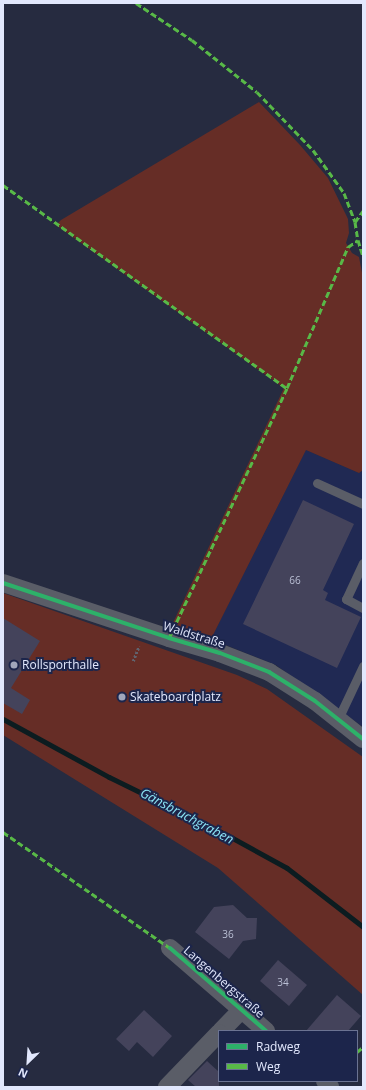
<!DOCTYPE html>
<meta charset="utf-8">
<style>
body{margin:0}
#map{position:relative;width:366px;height:1090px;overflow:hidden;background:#262b40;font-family:"Open Sans",sans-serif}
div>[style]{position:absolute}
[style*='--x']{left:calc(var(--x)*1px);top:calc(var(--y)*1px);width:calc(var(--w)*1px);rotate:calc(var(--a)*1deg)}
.built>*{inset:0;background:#202953}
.green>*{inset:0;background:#662d26}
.stream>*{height:5px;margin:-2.5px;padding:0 2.5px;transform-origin:2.5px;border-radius:2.5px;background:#0c1c20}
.building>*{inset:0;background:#44435b}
.path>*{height:2.5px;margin-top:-1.25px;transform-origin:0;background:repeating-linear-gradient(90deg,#61636d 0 2px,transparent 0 4px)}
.service>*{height:9px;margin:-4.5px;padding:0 4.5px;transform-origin:4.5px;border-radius:4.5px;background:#5a5d67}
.minor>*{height:18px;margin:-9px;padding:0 9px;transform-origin:9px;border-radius:9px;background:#5a5d67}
.quiet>*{height:3px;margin-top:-1.5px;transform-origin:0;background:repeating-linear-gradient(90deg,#58b947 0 6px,transparent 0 9px)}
.cycleway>*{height:4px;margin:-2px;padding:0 2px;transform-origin:2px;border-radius:2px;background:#2db169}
.dots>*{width:11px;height:11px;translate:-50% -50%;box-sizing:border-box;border:2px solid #1c254b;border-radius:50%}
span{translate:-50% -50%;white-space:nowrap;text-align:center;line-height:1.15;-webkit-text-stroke:4px #1c254b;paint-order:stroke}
.number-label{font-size:10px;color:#babfd4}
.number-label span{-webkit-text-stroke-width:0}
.street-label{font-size:12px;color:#e2e8fd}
.poi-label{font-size:12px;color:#e2e8fd}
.left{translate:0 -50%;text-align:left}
.water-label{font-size:13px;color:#8ce4f5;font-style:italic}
.frame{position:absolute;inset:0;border:4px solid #e2e8fd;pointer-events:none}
.legend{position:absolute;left:218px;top:1030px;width:140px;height:52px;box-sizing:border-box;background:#1c254b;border:1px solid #6b7392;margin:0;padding:5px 7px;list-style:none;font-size:12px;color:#e2e8fd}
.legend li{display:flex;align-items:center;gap:8px;height:20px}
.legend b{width:20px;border:1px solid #6b7392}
.north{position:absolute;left:8px;top:1042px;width:40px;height:40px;-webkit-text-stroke:3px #1c254b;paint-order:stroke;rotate:205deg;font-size:11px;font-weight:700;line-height:16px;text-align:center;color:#e2e8fd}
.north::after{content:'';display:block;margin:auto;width:14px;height:18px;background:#e2e8fd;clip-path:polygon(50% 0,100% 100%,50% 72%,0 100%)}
</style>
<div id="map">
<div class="built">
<i style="clip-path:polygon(306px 450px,359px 473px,363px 470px,362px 726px,276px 665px,211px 639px)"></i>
</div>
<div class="green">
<i style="clip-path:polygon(259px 102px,300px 145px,328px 178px,348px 219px,349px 233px,346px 243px,352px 253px,359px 257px,363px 278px,363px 470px,359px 473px,306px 450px,211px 639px,171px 627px,284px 388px,56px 225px,61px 220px)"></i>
<i style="clip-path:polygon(3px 593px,237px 675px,267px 689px,363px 757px,363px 995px,218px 868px,3px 735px)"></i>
</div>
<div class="stream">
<i style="--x:3;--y:719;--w:121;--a:28.7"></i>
<i style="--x:109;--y:777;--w:131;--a:26.2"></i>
<i style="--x:227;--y:835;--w:68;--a:28.8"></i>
<i style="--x:287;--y:868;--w:96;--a:37.8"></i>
</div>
<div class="building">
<i style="clip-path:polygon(303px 500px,354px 524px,323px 590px,328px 593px,325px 600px,361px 617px,337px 668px,243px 624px)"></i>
<i style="clip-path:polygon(3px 618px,40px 641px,11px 688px,30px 700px,22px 714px,3px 703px)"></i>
<i style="clip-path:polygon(233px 905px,247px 918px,257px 918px,256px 939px,243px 941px,229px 959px,195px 932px,214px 907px)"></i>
<i style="clip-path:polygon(278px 960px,307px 985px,289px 1006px,260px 981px)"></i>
<i style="clip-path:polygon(337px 995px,361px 1016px,348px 1031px,306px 1031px)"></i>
<i style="clip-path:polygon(144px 1010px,172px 1036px,153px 1057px,137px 1042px,129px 1051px,116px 1039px)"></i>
<i style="clip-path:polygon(207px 1061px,219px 1072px,219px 1087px,196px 1087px,188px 1080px)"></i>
</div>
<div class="path">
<i style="--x:133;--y:661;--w:16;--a:-68"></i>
</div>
<div class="service">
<i style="--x:317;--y:483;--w:51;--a:24.5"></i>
<i style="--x:363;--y:563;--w:40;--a:115"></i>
<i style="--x:346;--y:599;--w:19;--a:28"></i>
<i style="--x:338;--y:719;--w:59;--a:-64.7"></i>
</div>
<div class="minor">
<i style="--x:3;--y:583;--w:175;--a:18.3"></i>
<i style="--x:169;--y:638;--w:53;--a:16.4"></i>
<i style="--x:220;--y:653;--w:53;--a:21.2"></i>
<i style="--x:269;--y:672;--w:54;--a:32.2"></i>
<i style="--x:315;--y:701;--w:61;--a:38.4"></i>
<i style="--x:170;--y:948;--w:127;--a:40.8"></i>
<i style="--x:221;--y:1031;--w:29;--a:-46"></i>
<i style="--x:325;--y:1081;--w:8;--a:50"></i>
<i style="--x:167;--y:1087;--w:75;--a:-46.1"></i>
</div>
<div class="quiet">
<i style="--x:136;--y:3;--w:67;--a:33.5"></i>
<i style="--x:192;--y:40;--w:83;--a:38.7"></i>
<i style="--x:257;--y:92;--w:81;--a:46"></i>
<i style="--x:313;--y:150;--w:53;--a:54.2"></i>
<i style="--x:344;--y:193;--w:31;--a:69"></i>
<i style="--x:355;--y:222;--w:18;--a:81"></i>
<i style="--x:358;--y:240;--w:17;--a:73"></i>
<i style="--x:3;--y:185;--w:349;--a:35.6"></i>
<i style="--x:355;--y:222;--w:14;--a:-54"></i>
<i style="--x:169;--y:638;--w:276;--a:-64.7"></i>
<i style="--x:287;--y:388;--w:154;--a:-66.6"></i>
<i style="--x:348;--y:247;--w:12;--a:-35"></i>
<i style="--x:3;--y:832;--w:203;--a:34.8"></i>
<i style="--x:357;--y:1052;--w:8;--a:-40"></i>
</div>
<div class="cycleway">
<i style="--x:3;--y:583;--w:175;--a:18.3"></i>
<i style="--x:169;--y:638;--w:53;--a:16.4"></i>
<i style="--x:220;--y:653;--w:53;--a:21.2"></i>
<i style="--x:269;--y:672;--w:54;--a:32.2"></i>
<i style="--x:315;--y:701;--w:61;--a:38.4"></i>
<i style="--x:170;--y:948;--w:127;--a:40.8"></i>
</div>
<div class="dots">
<i style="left:14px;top:665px;background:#a0a6bb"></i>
<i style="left:122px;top:697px;background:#a0a6bb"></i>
</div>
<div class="number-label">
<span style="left:295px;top:581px">66</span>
<span style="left:228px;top:935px">36</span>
<span style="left:283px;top:983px">34</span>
</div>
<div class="street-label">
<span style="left:194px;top:635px;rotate:17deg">Waldstraße</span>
<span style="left:224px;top:982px;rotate:41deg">Langenbergstraße</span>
</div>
<div class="poi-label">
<span class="left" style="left:22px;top:665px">Rollsporthalle</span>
<span class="left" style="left:130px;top:697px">Skateboardplatz</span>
</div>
<div class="water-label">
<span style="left:187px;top:816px;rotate:28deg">Gänsbruchgraben</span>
</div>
<div class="frame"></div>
<ul class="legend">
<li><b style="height:5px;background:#2db169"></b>Radweg</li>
<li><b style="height:5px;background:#58b947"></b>Weg</li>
</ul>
<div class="north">N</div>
</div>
